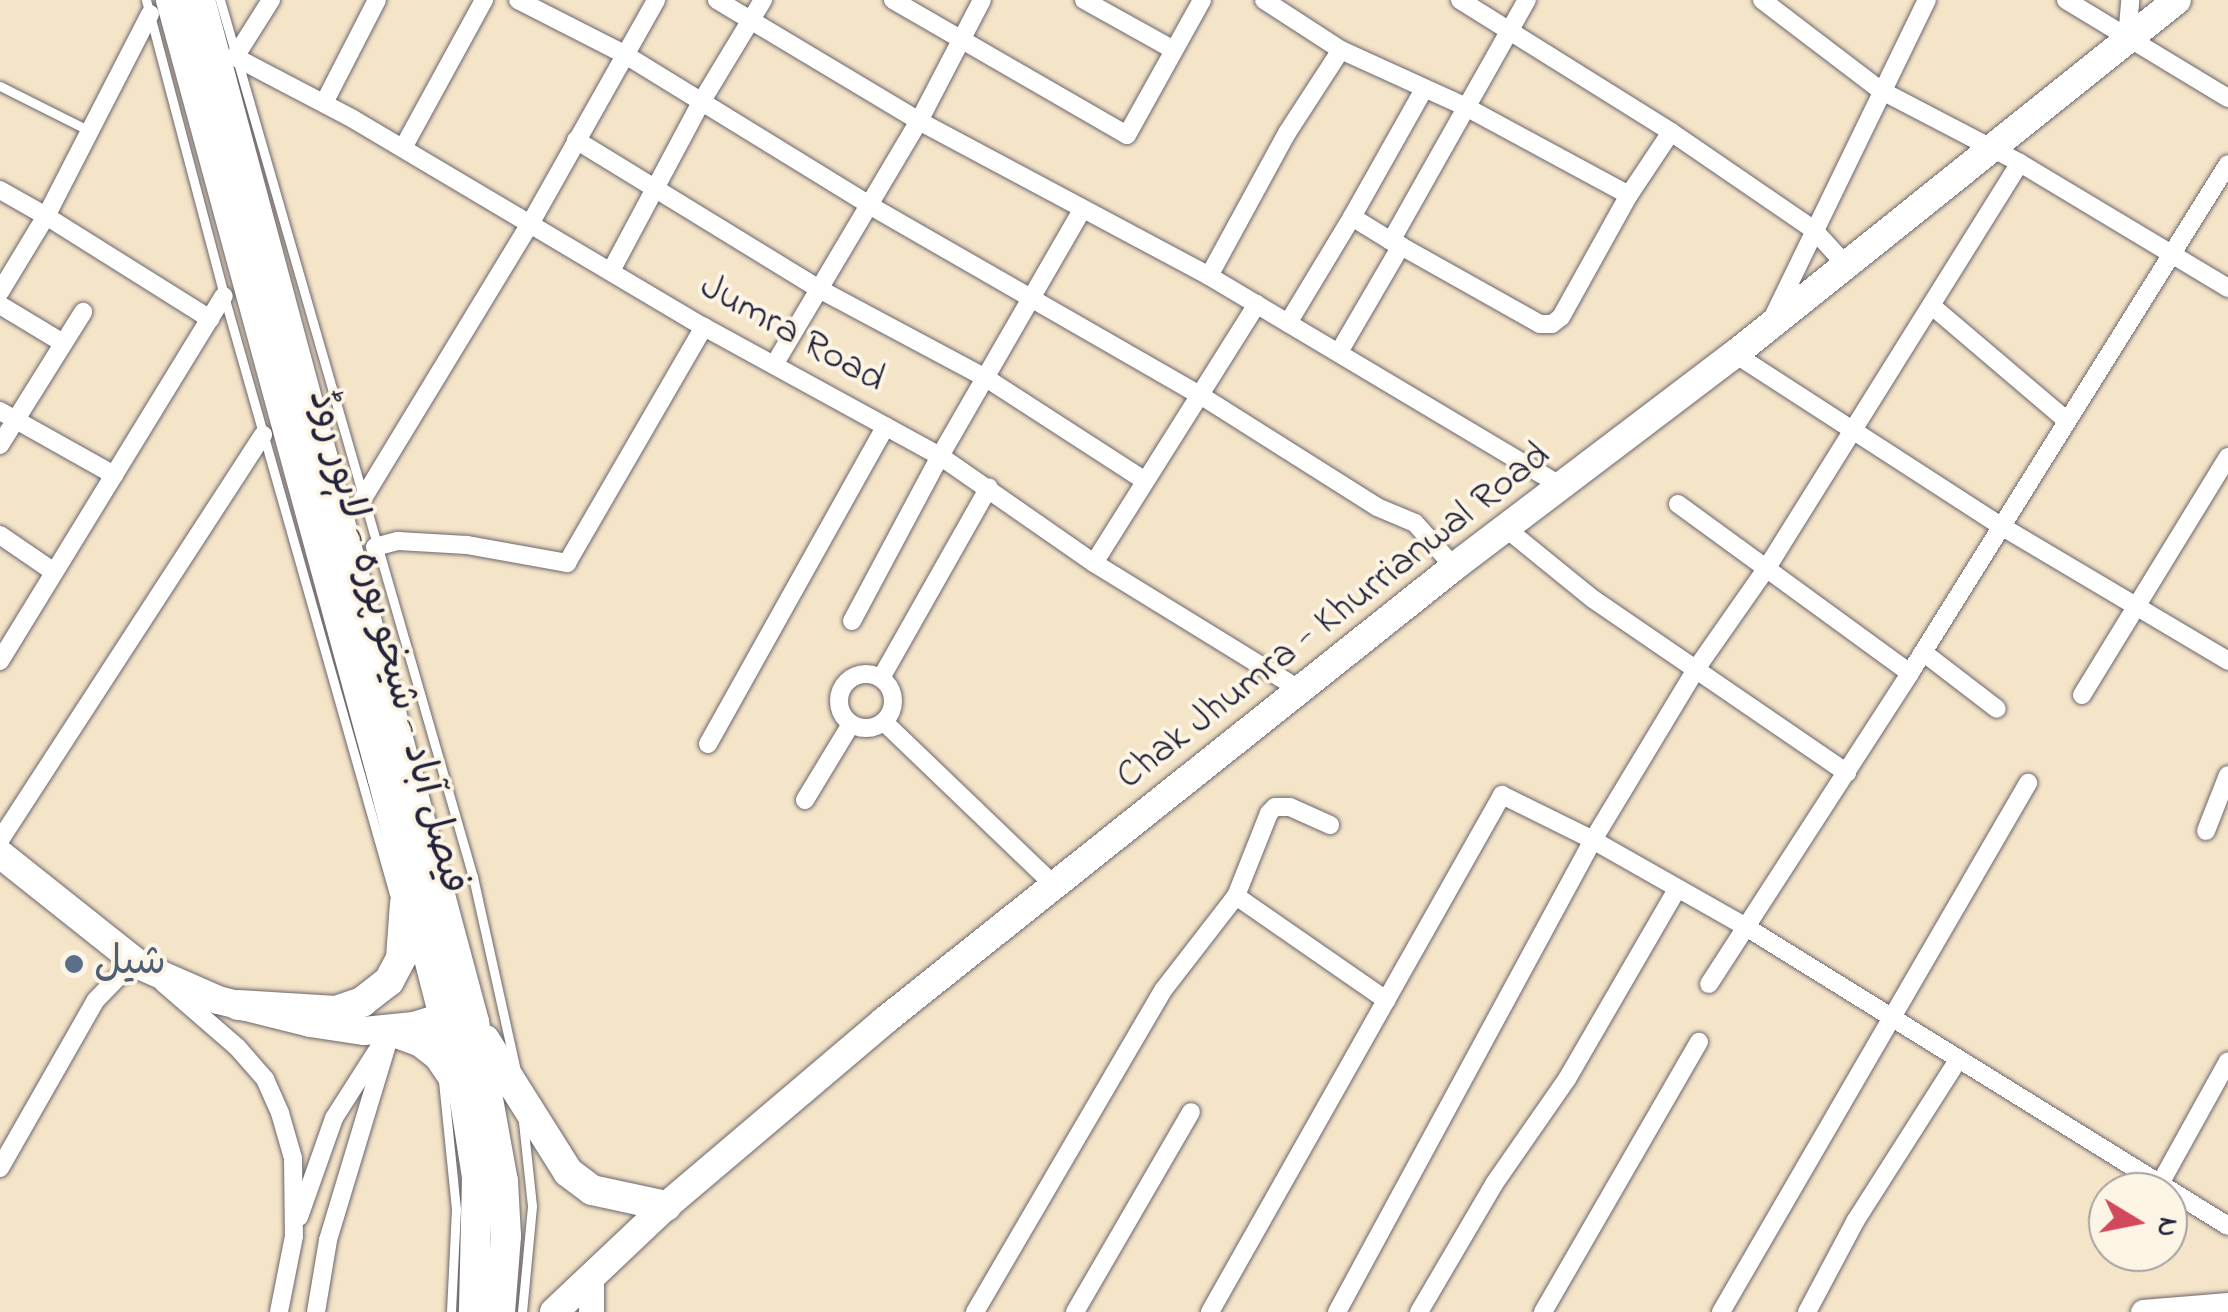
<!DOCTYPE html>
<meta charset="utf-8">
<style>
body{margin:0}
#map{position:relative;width:2228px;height:1312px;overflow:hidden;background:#f4e4c8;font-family:"Indie Flower","Playpen Sans Arabic",sans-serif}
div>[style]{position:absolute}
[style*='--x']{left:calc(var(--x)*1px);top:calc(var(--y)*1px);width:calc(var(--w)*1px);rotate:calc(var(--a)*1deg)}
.roads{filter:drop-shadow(0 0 2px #6c666c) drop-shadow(0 0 2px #6c666c)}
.service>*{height:9px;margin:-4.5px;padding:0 4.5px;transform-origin:4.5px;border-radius:4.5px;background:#fff}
.minor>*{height:18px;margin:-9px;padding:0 9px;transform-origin:9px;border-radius:9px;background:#fff}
.minor>.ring{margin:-9px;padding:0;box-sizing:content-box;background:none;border:18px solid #fff;border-radius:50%}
.secondary>*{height:25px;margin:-12.5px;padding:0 12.5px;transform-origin:12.5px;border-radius:12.5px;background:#fff}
.primary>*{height:28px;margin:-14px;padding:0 14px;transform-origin:14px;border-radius:14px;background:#fff}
.trunk>*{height:30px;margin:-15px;padding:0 15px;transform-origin:15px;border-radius:15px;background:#fff}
.dots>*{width:28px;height:28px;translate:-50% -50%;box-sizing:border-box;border:5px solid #fcf5e5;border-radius:50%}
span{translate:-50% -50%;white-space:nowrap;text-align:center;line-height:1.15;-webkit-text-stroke:8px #fcf5e5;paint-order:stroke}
.street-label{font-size:40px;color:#22223b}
.service-label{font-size:40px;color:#4e5e75}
.left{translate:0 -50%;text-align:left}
.north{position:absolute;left:2088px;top:1172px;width:100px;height:100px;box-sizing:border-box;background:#fcf5e5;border:2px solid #a5a1a1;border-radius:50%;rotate:100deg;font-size:28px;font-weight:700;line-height:40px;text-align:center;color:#22223b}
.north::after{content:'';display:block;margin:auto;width:35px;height:45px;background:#d1495b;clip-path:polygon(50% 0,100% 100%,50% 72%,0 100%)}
</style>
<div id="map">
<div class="roads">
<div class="service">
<i style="--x:146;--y:0;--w:306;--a:75.2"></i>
<i style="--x:224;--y:296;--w:629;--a:74.13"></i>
<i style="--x:220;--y:0;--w:913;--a:73.91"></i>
<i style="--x:473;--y:877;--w:195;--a:77.5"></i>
<i style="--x:0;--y:86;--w:101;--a:26.6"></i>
<i style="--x:443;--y:1081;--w:129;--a:84.2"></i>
<i style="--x:456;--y:1209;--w:103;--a:92.8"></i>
<i style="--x:522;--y:1312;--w:106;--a:-84.6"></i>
<i style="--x:532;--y:1206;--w:84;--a:-96.1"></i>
</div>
<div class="minor">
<i style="--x:271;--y:0;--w:67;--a:122.3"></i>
<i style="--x:235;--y:57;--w:133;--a:27.7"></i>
<i style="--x:353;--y:119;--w:408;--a:30.7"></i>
<i style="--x:704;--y:327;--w:269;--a:28.7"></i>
<i style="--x:940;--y:456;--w:188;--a:34.8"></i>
<i style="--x:1094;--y:563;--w:244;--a:31.6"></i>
<i style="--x:518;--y:0;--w:119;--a:27"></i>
<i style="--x:624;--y:54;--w:288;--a:31.6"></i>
<i style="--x:869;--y:205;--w:382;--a:29.9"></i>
<i style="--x:1200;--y:395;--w:209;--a:32.3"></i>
<i style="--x:1377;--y:507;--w:41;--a:22.8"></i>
<i style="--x:1415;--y:523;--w:59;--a:48.4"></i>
<i style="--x:717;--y:0;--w:235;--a:30.9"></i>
<i style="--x:919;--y:121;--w:329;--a:28.1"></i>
<i style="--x:1209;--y:276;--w:413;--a:30.8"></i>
<i style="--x:893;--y:0;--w:270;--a:30"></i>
<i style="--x:1127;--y:135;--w:154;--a:-60.9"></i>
<i style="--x:1084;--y:0;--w:101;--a:29.1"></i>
<i style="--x:1264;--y:0;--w:92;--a:33"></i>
<i style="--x:1341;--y:50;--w:137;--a:24.5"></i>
<i style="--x:1466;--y:107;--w:185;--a:28.4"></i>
<i style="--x:1460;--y:0;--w:249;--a:32"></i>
<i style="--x:1671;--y:132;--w:173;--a:34.4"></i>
<i style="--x:1814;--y:230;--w:45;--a:47.7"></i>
<i style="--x:1762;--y:0;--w:148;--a:37.3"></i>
<i style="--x:1880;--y:90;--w:158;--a:27.5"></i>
<i style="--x:2020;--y:163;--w:243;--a:31"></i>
<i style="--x:2066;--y:0;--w:189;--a:31.2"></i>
<i style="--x:150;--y:14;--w:227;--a:117.2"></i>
<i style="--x:46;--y:216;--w:194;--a:32.1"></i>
<i style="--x:2127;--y:38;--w:38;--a:-85"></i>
<i style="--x:324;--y:103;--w:116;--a:-62.8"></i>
<i style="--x:576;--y:140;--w:287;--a:31.5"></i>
<i style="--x:821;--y:290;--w:187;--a:28.1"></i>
<i style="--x:986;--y:378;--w:189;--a:32.9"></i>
<i style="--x:403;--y:148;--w:169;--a:-61.3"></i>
<i style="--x:0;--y:190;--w:53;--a:29.5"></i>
<i style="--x:46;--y:216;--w:89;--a:121.2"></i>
<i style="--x:1352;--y:217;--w:145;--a:-60.6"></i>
<i style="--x:1401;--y:246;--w:159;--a:29.3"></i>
<i style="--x:1540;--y:324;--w:12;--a:0"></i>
<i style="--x:1552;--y:324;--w:11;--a:-38"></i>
<i style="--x:1561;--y:317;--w:140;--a:-60.9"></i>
<i style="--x:1629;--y:195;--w:76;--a:-56.3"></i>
<i style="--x:611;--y:271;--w:189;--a:-61.9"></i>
<i style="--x:700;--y:104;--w:122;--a:-58.8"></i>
<i style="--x:1209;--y:276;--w:163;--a:-61.4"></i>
<i style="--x:1287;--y:133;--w:99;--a:-57"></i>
<i style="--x:0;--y:305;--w:74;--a:31.1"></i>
<i style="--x:1932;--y:306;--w:177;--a:40.4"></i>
<i style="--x:1772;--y:319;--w:355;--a:-64.1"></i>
<i style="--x:1288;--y:323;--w:124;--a:-58.9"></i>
<i style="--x:1352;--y:217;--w:46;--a:31.6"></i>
<i style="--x:1339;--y:352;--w:123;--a:-59.7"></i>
<i style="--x:1401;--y:246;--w:11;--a:-153"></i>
<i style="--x:1391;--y:241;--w:277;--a:-60.6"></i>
<i style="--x:1735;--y:354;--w:317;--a:32.9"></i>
<i style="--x:2001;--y:526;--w:264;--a:30.7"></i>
<i style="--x:774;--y:365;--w:284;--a:-59.3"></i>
<i style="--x:919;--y:121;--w:136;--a:-62.5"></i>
<i style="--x:0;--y:411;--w:131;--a:29.3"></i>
<i style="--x:0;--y:445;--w:157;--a:-58"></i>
<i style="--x:362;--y:500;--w:323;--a:-58.7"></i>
<i style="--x:530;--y:224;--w:257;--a:-60.6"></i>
<i style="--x:1678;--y:504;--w:287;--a:36.1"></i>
<i style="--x:1508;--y:530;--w:109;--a:39.1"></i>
<i style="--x:1593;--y:599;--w:308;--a:34.4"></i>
<i style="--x:0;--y:535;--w:65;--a:34.4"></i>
<i style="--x:375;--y:547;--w:24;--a:-15"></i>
<i style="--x:398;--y:541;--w:69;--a:3.3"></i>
<i style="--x:467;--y:545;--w:102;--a:10.2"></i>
<i style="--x:567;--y:563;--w:273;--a:-59.9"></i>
<i style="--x:1094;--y:563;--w:306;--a:-57.8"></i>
<i style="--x:852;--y:621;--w:187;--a:-61.9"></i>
<i style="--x:940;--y:456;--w:284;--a:-60"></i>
<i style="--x:1923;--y:652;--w:93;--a:37.6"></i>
<i style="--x:0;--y:661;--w:428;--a:-58.5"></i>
<i class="ring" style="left:839px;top:674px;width:36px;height:36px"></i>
<i style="--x:881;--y:678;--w:219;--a:-60.5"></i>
<i style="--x:2082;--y:695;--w:279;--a:-58.5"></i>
<i style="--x:884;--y:722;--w:238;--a:43.8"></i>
<i style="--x:708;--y:744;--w:364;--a:-60.8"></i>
<i style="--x:805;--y:800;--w:89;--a:-58.8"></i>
<i style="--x:2206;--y:831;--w:60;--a:-68.6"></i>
<i style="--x:0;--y:840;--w:483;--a:-57"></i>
<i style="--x:1236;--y:896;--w:183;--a:34.7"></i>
<i style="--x:163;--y:983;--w:98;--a:40.9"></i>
<i style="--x:237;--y:1047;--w:43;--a:48.8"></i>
<i style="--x:265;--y:1079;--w:37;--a:66"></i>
<i style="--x:280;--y:1113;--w:47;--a:73.9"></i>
<i style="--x:293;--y:1158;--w:78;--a:89.3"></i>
<i style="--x:294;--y:1236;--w:77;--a:101.2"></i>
<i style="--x:1709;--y:984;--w:370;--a:-57.1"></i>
<i style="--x:1910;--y:673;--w:600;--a:-58"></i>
<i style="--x:0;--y:1168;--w:193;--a:-60.3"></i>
<i style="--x:96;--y:1000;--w:32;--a:-46"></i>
<i style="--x:118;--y:977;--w:25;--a:-26"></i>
<i style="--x:2161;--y:1182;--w:138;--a:-61"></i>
<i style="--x:299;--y:1217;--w:105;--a:-70.5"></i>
<i style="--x:334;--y:1118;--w:89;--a:-57.4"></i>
<i style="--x:316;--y:1312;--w:73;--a:-80.5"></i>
<i style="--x:328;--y:1240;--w:218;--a:-73.2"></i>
<i style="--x:975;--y:1312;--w:374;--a:-59.7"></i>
<i style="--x:1164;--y:989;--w:118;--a:-52.3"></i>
<i style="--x:1236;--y:896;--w:89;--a:-68.3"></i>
<i style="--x:1269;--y:813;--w:8;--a:-45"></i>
<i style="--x:1275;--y:807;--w:15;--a:0"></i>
<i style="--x:1290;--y:807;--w:44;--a:24.2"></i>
<i style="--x:1075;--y:1312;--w:231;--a:-59.9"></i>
<i style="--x:1210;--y:1312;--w:594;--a:-60.54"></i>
<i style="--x:1502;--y:795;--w:102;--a:26.3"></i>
<i style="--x:1593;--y:840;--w:176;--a:29.6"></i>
<i style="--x:1746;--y:927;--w:567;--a:31.81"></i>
<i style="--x:1337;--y:1312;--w:537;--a:-61.53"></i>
<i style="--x:1593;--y:840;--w:200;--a:-58.9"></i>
<i style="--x:1696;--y:669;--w:126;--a:-55"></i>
<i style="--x:1768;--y:566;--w:475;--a:-58"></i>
<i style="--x:1419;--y:1312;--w:148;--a:-59.6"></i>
<i style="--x:1494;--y:1184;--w:128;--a:-55.2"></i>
<i style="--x:1567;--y:1079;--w:217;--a:-59.9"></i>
<i style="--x:1543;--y:1312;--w:312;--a:-60"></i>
<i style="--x:1721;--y:1312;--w:612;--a:-59.87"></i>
<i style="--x:1807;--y:1312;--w:104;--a:-62"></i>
<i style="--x:1856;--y:1220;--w:190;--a:-57.5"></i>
</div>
<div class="secondary">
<i style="--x:591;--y:1278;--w:34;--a:90"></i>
<i style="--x:2143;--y:1312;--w:85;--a:-4.7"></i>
</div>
<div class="primary">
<i style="--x:0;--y:854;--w:180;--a:38.5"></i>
<i style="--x:141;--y:966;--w:84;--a:23.8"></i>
<i style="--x:218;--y:1000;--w:95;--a:14"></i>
<i style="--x:310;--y:1023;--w:55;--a:8.4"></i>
<i style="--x:364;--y:1031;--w:50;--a:-5.7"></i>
<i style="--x:414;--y:1026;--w:54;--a:-17.1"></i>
<i style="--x:554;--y:1312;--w:154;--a:-43.4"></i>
<i style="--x:666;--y:1206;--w:286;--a:-40.3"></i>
<i style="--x:884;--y:1021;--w:729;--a:-38.54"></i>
<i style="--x:1454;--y:567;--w:353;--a:-37.2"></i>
<i style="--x:1735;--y:354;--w:566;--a:-38.69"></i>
</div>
<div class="trunk">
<i style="--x:171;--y:0;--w:807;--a:74.78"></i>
<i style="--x:383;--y:779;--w:326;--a:75.6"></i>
<i style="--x:464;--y:1095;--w:83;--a:81"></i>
<i style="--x:477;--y:1177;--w:135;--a:91.3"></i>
<i style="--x:200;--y:0;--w:1058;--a:74.99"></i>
<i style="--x:474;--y:1022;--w:162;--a:79.7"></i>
<i style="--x:503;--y:1181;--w:55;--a:86.9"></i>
<i style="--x:506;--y:1236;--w:76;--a:94.5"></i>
<i style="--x:238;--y:1005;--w:98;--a:3.5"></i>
<i style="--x:336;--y:1011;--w:28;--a:-19"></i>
<i style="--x:362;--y:1002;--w:34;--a:-38"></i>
<i style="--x:389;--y:981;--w:26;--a:-62"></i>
<i style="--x:401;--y:958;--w:55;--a:-85.8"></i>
<i style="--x:391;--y:1031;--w:32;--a:20"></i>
<i style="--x:421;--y:1042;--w:23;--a:38"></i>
<i style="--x:439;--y:1056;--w:29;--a:56"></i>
<i style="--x:485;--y:1040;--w:156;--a:57.8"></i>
<i style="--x:568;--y:1172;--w:30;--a:37"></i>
<i style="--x:592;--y:1190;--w:76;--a:12.2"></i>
</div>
</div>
<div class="dots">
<i style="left:74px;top:964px;background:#5c6f8a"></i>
</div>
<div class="street-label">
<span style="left:792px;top:334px;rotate:29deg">Jumra Road</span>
<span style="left:1334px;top:617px;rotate:-38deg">Chak Jhumra - Khurrianwal Road</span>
<span style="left:386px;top:642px;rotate:75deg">فیصل آباد - شیخو پورہ - لاہور روڈ</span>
</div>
<div class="service-label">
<span class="left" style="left:94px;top:964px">شیل</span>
</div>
<div class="north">N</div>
</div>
